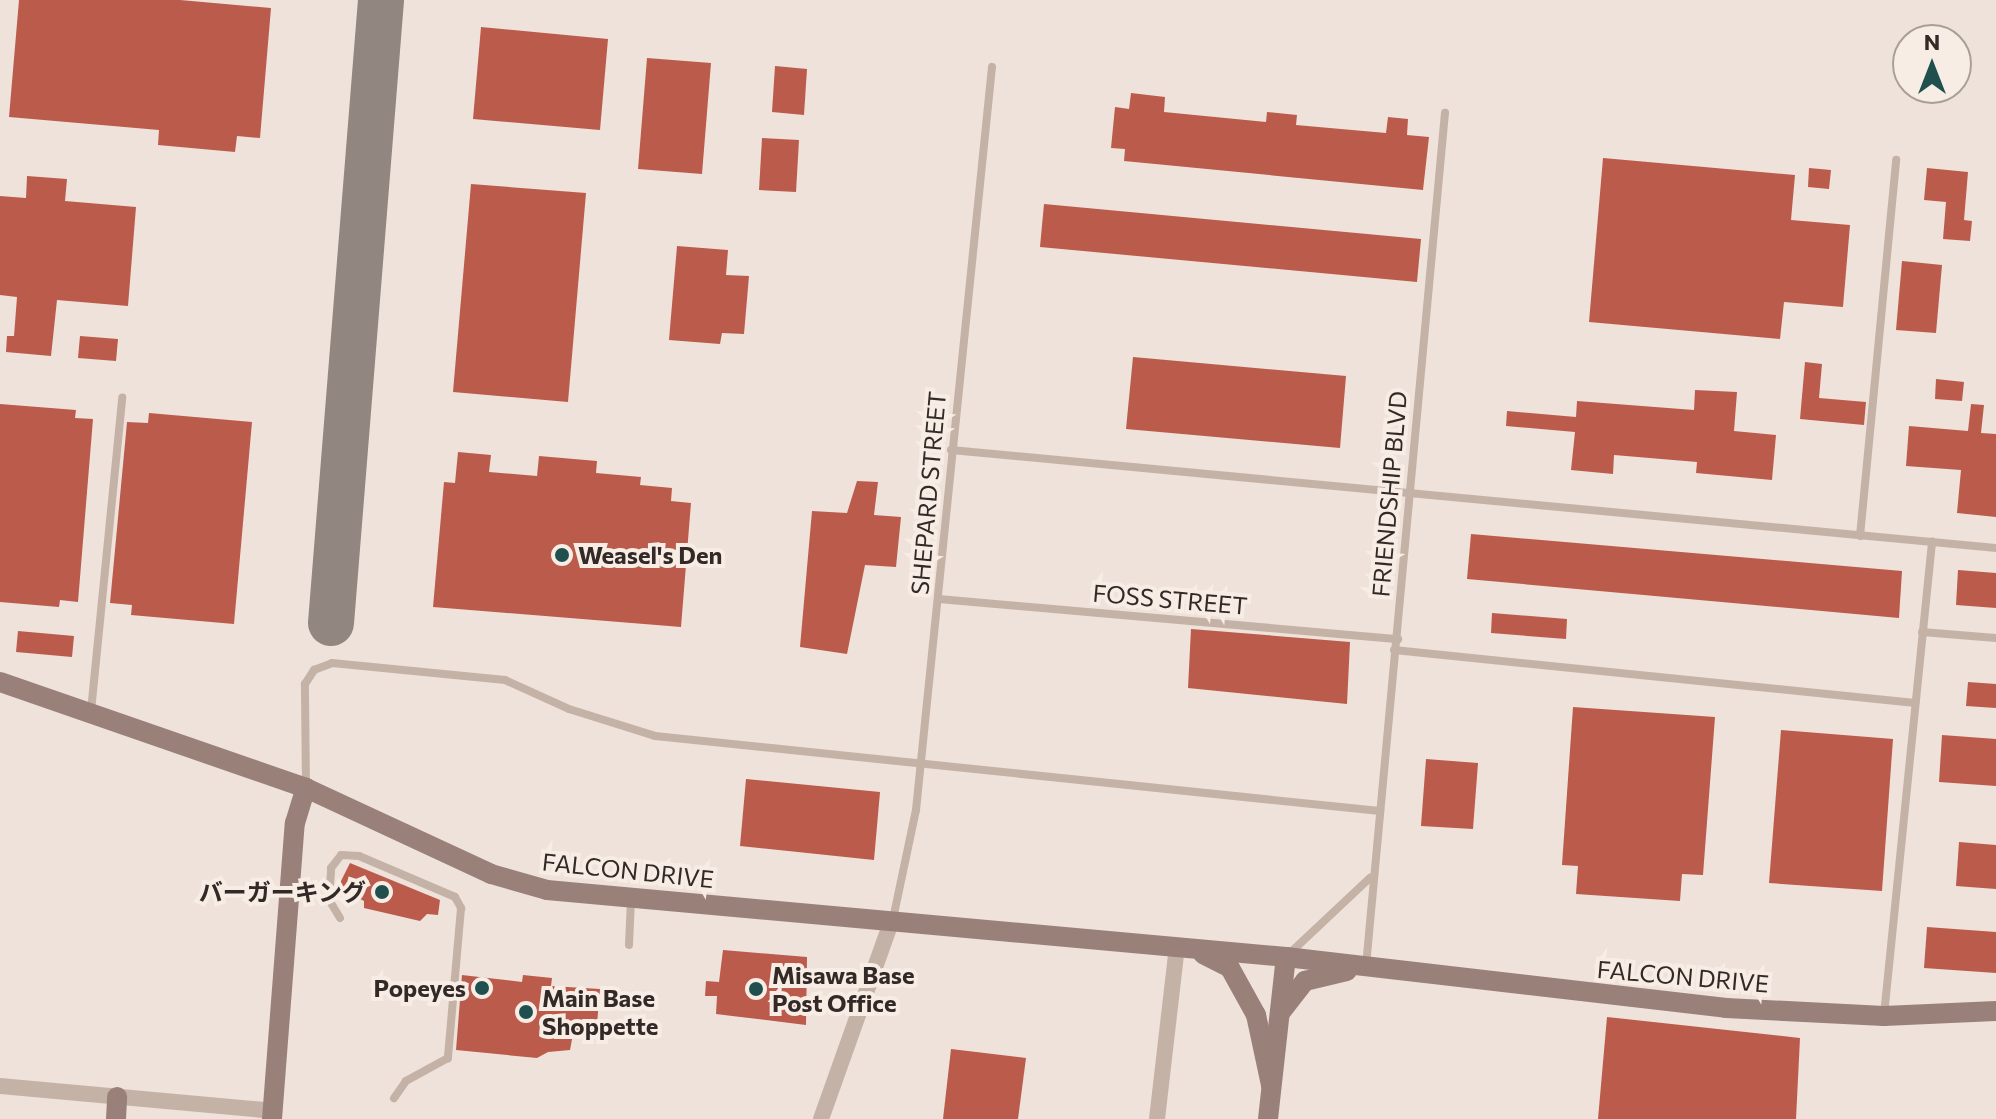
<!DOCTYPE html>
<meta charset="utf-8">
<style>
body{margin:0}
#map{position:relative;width:1996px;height:1119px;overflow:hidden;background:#efe2da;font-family:Commissioner,"Noto Sans JP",sans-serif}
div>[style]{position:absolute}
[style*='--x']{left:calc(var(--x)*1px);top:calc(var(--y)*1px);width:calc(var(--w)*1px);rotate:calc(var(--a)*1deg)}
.taxiway>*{height:46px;margin:-23px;padding:0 23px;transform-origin:23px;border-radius:23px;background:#918680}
.building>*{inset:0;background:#bb5b4c}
.lane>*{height:8px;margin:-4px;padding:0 4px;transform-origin:4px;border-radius:4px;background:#c5b2a7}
.street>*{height:16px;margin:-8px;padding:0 8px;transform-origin:8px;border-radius:8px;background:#c5b2a7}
.secondary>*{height:20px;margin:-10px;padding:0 10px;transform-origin:10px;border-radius:10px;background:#998179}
.dots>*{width:22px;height:22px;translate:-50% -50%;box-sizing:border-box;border:4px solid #f7ede5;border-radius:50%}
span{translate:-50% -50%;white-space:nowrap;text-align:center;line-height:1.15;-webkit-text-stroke:8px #f7ede5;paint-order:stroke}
.street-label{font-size:24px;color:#332927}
.poi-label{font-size:24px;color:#332927;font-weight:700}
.left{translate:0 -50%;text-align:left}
.right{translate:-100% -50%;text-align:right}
.north{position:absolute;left:1892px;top:24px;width:80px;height:80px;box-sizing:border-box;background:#f7ede5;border:2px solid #a99f99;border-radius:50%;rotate:0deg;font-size:22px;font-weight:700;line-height:32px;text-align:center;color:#332927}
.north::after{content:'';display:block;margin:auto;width:28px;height:36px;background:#20504e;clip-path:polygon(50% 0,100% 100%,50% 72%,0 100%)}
</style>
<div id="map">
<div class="taxiway">
<i style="--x:331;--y:623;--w:625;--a:-85.41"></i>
</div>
<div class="building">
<i style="clip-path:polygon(19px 0,180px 0,271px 8px,260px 138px,237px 136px,235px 152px,158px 145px,159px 130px,9px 117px)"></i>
<i style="clip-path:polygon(481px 27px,608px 39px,600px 130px,473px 119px)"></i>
<i style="clip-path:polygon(647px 58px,711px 63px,702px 174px,638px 169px)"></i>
<i style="clip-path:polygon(775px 66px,807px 69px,804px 115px,772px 112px)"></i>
<i style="clip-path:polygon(1131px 93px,1165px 97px,1164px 112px,1266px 122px,1267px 112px,1297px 115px,1296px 125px,1386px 133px,1388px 117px,1408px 119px,1407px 135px,1429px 137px,1423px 190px,1124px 161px,1125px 149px,1111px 148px,1115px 107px,1129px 109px)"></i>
<i style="clip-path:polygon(762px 138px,799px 140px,796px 192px,759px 190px)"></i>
<i style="clip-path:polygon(1603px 158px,1795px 175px,1791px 220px,1850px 225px,1843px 307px,1784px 302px,1780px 339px,1589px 322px)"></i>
<i style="clip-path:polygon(1809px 168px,1831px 170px,1829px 189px,1808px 187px)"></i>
<i style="clip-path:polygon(1927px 168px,1968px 172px,1964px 220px,1972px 221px,1970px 241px,1943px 239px,1946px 202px,1924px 200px)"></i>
<i style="clip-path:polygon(27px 176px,67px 179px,65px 201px,136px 207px,128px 306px,57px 300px,51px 356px,6px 352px,7px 336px,14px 336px,17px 297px,0 295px,0 196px,26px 198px)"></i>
<i style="clip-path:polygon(471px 184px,586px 193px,568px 402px,453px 392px)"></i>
<i style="clip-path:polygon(1044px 204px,1421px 239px,1417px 282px,1040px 247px)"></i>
<i style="clip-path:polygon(677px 246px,728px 250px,726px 275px,749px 276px,744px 334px,722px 333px,720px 344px,669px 340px)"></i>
<i style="clip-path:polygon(1902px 261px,1942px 265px,1936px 333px,1896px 330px)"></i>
<i style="clip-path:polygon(80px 336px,118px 339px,116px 361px,78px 358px)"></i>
<i style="clip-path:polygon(1133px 357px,1346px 376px,1340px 448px,1126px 429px)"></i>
<i style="clip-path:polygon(1805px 362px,1822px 364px,1819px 398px,1866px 402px,1864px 425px,1800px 419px)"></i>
<i style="clip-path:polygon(1936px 379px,1964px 382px,1962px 401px,1935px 399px)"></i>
<i style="clip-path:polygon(1695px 390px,1737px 392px,1734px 431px,1776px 435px,1772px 480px,1696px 473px,1697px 462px,1614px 455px,1613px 474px,1571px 470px,1575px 432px,1506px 426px,1507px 411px,1576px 417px,1577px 401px,1694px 410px)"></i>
<i style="clip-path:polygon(0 404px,76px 410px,75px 418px,93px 419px,78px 602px,60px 600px,59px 607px,0 602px)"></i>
<i style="clip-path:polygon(1971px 404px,1984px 405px,1981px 433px,1996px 434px,1996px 517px,1957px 513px,1961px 470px,1906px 466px,1909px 426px,1968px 431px)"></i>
<i style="clip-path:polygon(149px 413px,252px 422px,234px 624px,131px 615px,132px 605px,110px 603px,127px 422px,148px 423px)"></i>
<i style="clip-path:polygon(458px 452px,491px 455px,489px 472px,537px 476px,539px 456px,597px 461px,596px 473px,641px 477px,640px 485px,672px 488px,671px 501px,691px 503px,681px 627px,433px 607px,444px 482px,455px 483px)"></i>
<i style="clip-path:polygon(857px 481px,878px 482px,874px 515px,901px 517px,896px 567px,865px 565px,847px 654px,800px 647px,812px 511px,847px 513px)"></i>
<i style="clip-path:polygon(1471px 534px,1902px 571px,1899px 618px,1467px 579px)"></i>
<i style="clip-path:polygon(1958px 570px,1996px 573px,1996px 608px,1956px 605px)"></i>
<i style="clip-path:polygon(1492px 613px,1567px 619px,1566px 639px,1491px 633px)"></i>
<i style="clip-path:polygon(1191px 629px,1350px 642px,1347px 704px,1188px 688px)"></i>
<i style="clip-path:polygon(18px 631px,74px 636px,72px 657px,16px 652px)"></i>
<i style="clip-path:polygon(1968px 682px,1996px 684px,1996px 708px,1966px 706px)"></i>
<i style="clip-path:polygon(1573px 707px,1715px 717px,1703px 875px,1682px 874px,1680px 901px,1576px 894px,1578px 866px,1562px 865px)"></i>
<i style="clip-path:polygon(1781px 730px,1893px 739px,1882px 891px,1769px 883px)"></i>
<i style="clip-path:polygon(1942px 735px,1996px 739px,1996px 786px,1939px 782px)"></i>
<i style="clip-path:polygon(1426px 759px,1478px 763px,1473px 829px,1421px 826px)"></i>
<i style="clip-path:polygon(746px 779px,880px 792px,874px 860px,740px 846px)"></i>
<i style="clip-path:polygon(1959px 842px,1996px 845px,1996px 889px,1956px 886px)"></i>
<i style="clip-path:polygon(350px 863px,440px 900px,438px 915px,427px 914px,420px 921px,364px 908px,364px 901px,338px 887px)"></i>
<i style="clip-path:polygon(1927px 927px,1996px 932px,1996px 973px,1924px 968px)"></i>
<i style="clip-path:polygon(723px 950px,807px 957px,806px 1025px,716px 1014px,717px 996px,705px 996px,706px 981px,719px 982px)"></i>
<i style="clip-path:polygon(462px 975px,522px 982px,523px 975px,552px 978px,551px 986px,600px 989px,596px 1036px,573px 1034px,570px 1050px,548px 1052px,537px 1058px,456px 1050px)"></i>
<i style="clip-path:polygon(1607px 1017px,1800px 1038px,1796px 1119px,1598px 1119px)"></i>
<i style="clip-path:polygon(951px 1049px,1026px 1058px,1018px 1119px,943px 1119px)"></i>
</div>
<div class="lane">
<i style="--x:951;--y:450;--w:1050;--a:5.36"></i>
<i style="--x:1860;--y:536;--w:378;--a:-84.5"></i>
<i style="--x:939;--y:599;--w:461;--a:5"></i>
<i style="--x:1922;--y:632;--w:74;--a:4.6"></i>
<i style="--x:1394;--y:650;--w:524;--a:5.81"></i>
<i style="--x:91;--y:711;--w:315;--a:-84.3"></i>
<i style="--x:306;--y:788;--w:104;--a:-90.6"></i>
<i style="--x:305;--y:684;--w:17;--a:-57"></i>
<i style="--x:314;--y:670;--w:19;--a:-21"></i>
<i style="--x:332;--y:663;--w:174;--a:5.6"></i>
<i style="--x:505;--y:680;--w:70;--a:24.4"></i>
<i style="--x:569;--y:709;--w:90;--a:17.4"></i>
<i style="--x:655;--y:736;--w:729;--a:5.91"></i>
<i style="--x:340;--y:918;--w:21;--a:-121"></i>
<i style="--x:329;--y:900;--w:32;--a:-86"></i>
<i style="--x:331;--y:868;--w:16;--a:-52"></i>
<i style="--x:341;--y:855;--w:18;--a:3"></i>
<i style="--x:359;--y:856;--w:104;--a:23.1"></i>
<i style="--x:455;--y:897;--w:13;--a:61"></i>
<i style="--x:461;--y:908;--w:151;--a:95"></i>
<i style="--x:448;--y:1058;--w:48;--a:151.3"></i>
<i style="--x:406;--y:1081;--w:21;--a:125"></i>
<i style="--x:893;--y:919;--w:111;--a:-78.1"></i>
<i style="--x:916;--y:810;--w:747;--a:-84.16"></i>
<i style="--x:629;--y:945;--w:46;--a:-87.5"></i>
<i style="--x:1290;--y:953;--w:110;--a:-43.2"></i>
<i style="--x:1366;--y:966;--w:857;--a:-84.71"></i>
<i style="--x:1884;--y:1015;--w:476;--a:-84.2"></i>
</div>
<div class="street">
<i style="--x:0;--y:1086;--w:274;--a:5.2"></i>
<i style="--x:821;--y:1119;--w:211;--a:-70.4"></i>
<i style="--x:1157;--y:1119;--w:173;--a:-83.4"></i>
</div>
<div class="secondary">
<i style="--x:0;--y:682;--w:324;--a:19.1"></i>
<i style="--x:306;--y:788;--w:204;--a:24.9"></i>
<i style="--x:491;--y:874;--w:58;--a:15.9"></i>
<i style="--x:547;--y:890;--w:742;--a:5.18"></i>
<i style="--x:1286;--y:957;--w:443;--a:6.6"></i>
<i style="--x:1726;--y:1008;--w:158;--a:2.9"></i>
<i style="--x:1884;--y:1016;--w:112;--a:-2.6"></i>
<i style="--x:1203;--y:954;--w:30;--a:27"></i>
<i style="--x:1230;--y:968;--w:54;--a:61"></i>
<i style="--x:1256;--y:1015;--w:72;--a:77.9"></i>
<i style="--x:1280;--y:1013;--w:41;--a:-52"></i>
<i style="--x:1305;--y:981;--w:43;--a:-13.4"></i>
<i style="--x:116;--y:1119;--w:22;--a:-87"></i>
<i style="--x:272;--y:1119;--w:297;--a:-85.6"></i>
<i style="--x:295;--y:823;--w:37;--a:-73"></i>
<i style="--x:1268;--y:1119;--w:163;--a:-83.7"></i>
</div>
<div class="dots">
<i style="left:562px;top:555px;background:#20504e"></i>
<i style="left:382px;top:892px;background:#20504e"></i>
<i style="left:482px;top:988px;background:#20504e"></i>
<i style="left:756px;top:989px;background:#20504e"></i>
<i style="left:526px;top:1012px;background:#20504e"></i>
</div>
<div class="street-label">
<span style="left:928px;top:493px;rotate:-85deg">SHEPARD STREET</span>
<span style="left:1389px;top:494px;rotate:-85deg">FRIENDSHIP BLVD</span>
<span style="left:1170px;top:599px;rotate:5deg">FOSS STREET</span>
<span style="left:628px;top:870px;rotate:6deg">FALCON DRIVE</span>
<span style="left:1683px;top:976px;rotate:5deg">FALCON DRIVE</span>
</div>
<div class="poi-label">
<span class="left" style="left:578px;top:555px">Weasel's Den</span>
<span class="right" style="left:366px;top:892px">バーガーキング</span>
<span class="left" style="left:772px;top:989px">Misawa Base<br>Post Office</span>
<span class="right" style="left:466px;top:988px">Popeyes</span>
<span class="left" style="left:542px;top:1012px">Main Base<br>Shoppette</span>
</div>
<div class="north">N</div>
</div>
